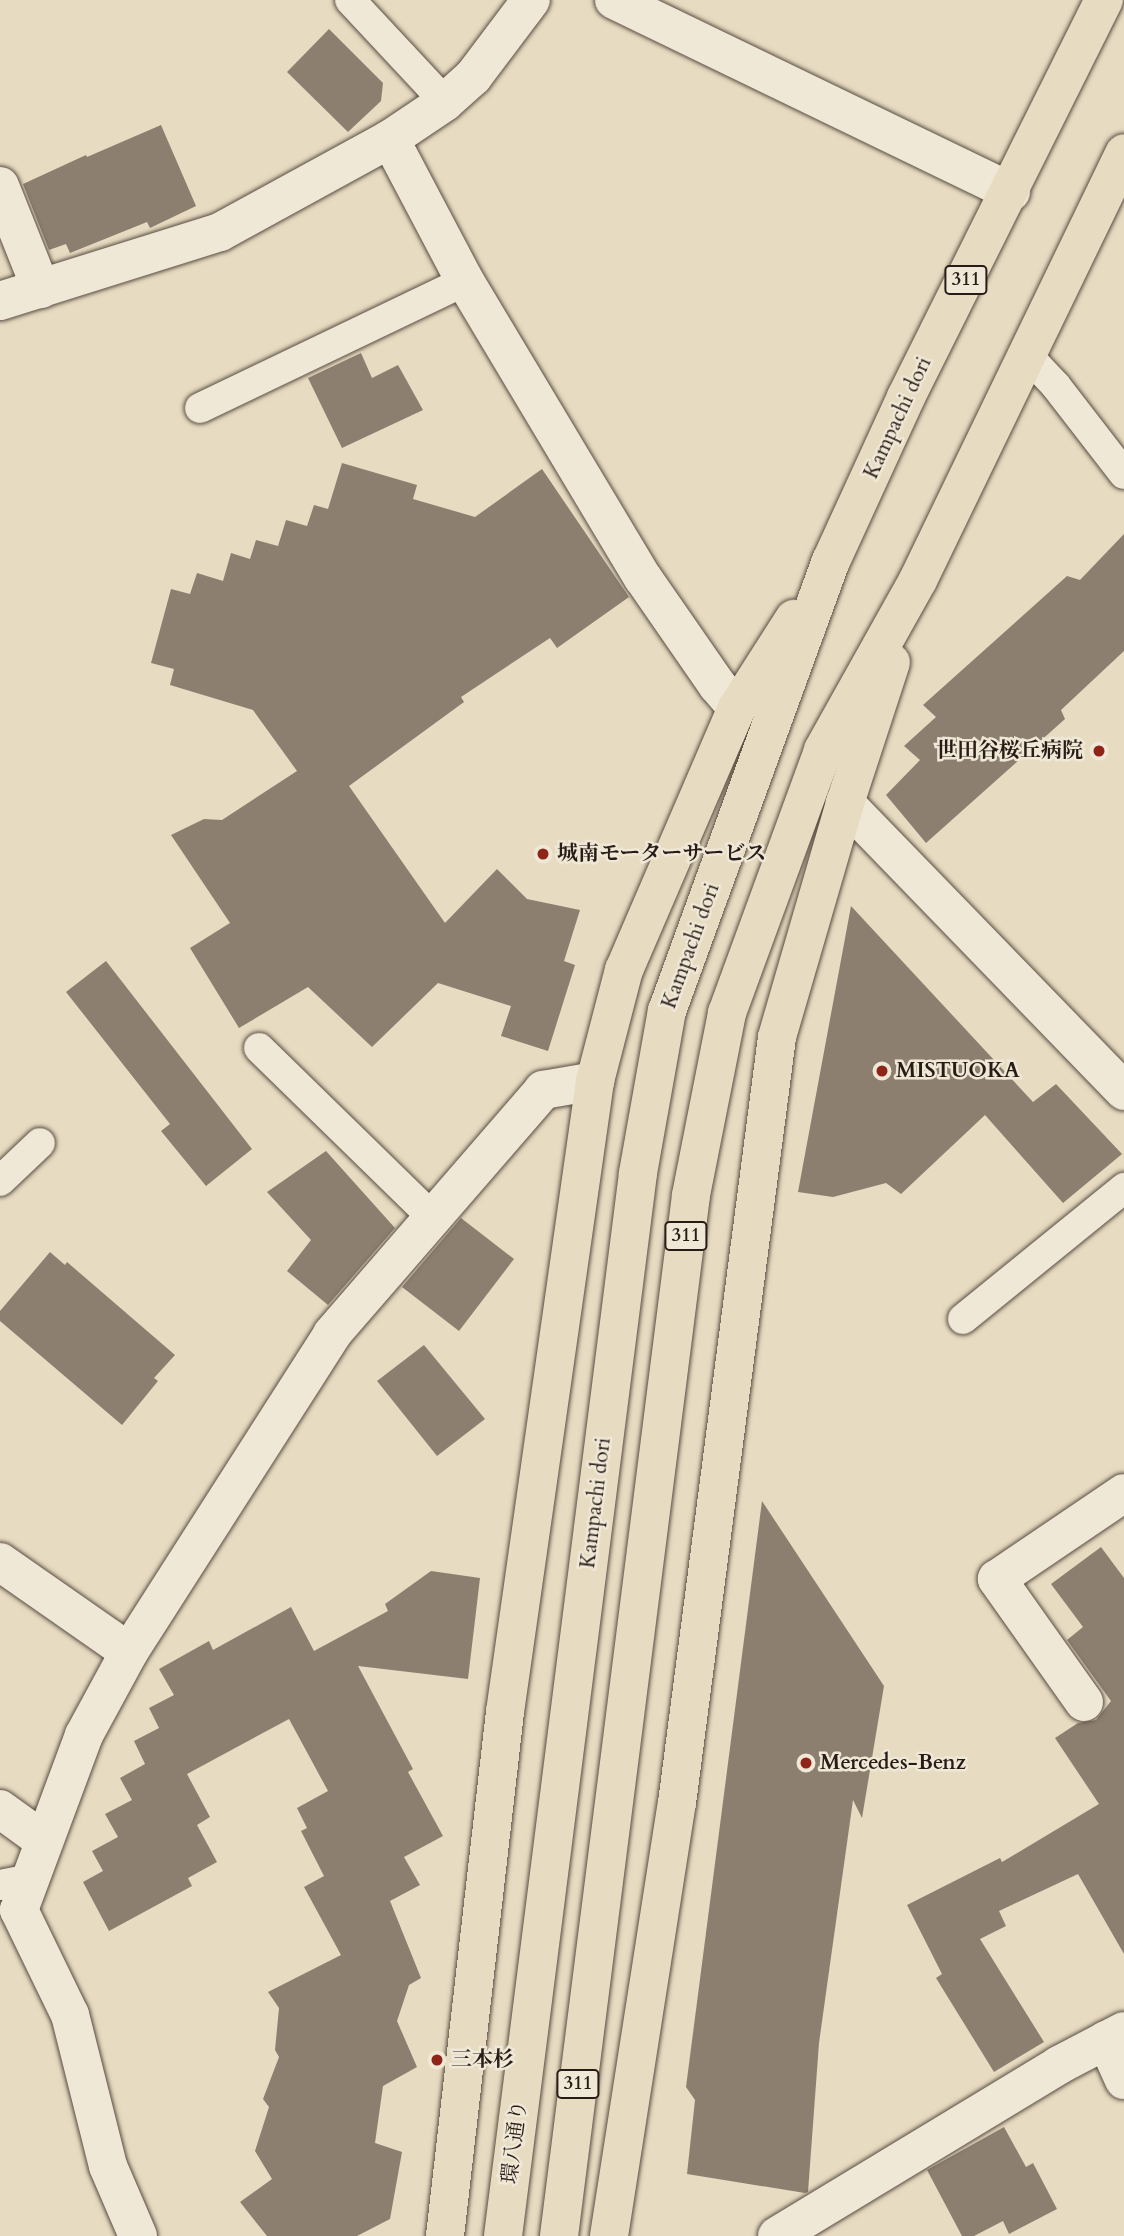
<!DOCTYPE html>
<meta charset="utf-8">
<style>
body{margin:0}
#map{position:relative;width:1124px;height:2236px;overflow:hidden;background:#e7dbc1;font-family:Cardo,"Noto Serif JP",serif}
div>[style]{position:absolute}
[style*='--x']{left:calc(var(--x)*1px);top:calc(var(--y)*1px);width:calc(var(--w)*1px);rotate:calc(var(--a)*1deg)}
.building>*{inset:0;background:#8c7f6f}
.roads{filter:drop-shadow(0 0 2px #584c41) drop-shadow(0 0 2px #584c41)}
.lane>*{height:30px;margin:-15px;padding:0 15px;transform-origin:15px;border-radius:15px;background:#efe8d7}
.street>*{height:38px;margin:-19px;padding:0 19px;transform-origin:19px;border-radius:19px;background:#efe8d7}
.primary>*{height:38px;margin:-19px;padding:0 19px;transform-origin:19px;border-radius:19px;background:#e7dbc1}
.dots>*{width:19px;height:19px;translate:-50% -50%;box-sizing:border-box;border:4px solid #efe8d7;border-radius:50%}
span{translate:-50% -50%;white-space:nowrap;text-align:center;line-height:1.15;-webkit-text-stroke:5px #efe8d7;paint-order:stroke}
.shield-label span{padding:2px 5px;background:#efe8d7;border:2px solid;border-radius:5px;-webkit-text-stroke-width:0}
.shield-label{font-size:19px;color:#291c16;font-weight:700}
.street-label{font-size:21px;color:#291c16}
.poi-label{font-size:21px;color:#291c16;font-weight:700}
.right{translate:-100% -50%;text-align:right}
.left{translate:0 -50%;text-align:left}
</style>
<div id="map">
<div class="building">
<i style="clip-path:polygon(329px 29px,383px 83px,381px 101px,348px 132px,287px 72px)"></i>
<i style="clip-path:polygon(161px 125px,196px 206px,150px 228px,147px 222px,70px 253px,66px 244px,49px 250px,23px 184px,86px 155px,87px 157px)"></i>
<i style="clip-path:polygon(361px 353px,372px 378px,398px 365px,423px 410px,342px 448px,308px 378px)"></i>
<i style="clip-path:polygon(342px 463px,417px 485px,413px 499px,475px 517px,542px 469px,629px 597px,557px 648px,550px 638px,461px 697px,464px 702px,349px 786px,445px 923px,497px 869px,527px 899px,580px 910px,564px 961px,575px 965px,548px 1051px,501px 1036px,511px 1006px,438px 983px,372px 1047px,308px 987px,239px 1028px,190px 948px,230px 923px,171px 835px,204px 819px,222px 820px,297px 771px,253px 710px,170px 685px,174px 669px,151px 663px,171px 589px,190px 594px,197px 573px,223px 581px,231px 553px,250px 559px,256px 540px,278px 546px,286px 520px,307px 526px,314px 505px,328px 509px)"></i>
<i style="clip-path:polygon(1124px 534px,1124px 651px,1061px 710px,1065px 719px,926px 843px,886px 795px,920px 760px,904px 746px,936px 717px,923px 705px,1067px 576px,1080px 580px)"></i>
<i style="clip-path:polygon(851px 906px,1033px 1102px,1056px 1084px,1122px 1154px,1063px 1203px,985px 1115px,901px 1194px,886px 1183px,833px 1197px,798px 1192px)"></i>
<i style="clip-path:polygon(106px 961px,252px 1149px,206px 1186px,161px 1131px,170px 1124px,66px 992px)"></i>
<i style="clip-path:polygon(326px 1151px,395px 1228px,328px 1305px,287px 1271px,311px 1240px,267px 1192px)"></i>
<i style="clip-path:polygon(461px 1218px,514px 1259px,459px 1331px,402px 1287px)"></i>
<i style="clip-path:polygon(50px 1252px,65px 1265px,67px 1262px,175px 1355px,154px 1378px,158px 1381px,122px 1425px,0 1321px,0 1311px)"></i>
<i style="clip-path:polygon(424px 1345px,485px 1419px,437px 1456px,377px 1381px)"></i>
<i style="clip-path:polygon(762px 1501px,884px 1686px,862px 1818px,853px 1800px,819px 2043px,808px 2192px,805px 2193px,687px 2174px,695px 2100px,686px 2087px)"></i>
<i style="clip-path:polygon(1101px 1547px,1124px 1578px,1124px 1954px,1078px 1874px,999px 1911px,1006px 1926px,980px 1939px,1044px 2042px,994px 2072px,936px 1978px,942px 1974px,907px 1905px,1000px 1858px,1002px 1862px,1099px 1804px,1055px 1738px,1078px 1723px,1096px 1720px,1111px 1701px,1067px 1640px,1083px 1627px,1051px 1584px)"></i>
<i style="clip-path:polygon(431px 1571px,480px 1578px,468px 1679px,358px 1666px,413px 1769px,408px 1772px,443px 1836px,404px 1857px,420px 1885px,390px 1901px,421px 1978px,409px 1985px,397px 2021px,417px 2067px,383px 2086px,375px 2143px,402px 2152px,390px 2219px,357px 2236px,267px 2236px,240px 2202px,272px 2179px,255px 2151px,269px 2107px,263px 2099px,279px 2057px,275px 2050px,279px 2008px,268px 1992px,341px 1955px,304px 1887px,324px 1876px,301px 1831px,307px 1828px,297px 1808px,328px 1791px,289px 1719px,187px 1774px,210px 1817px,197px 1825px,217px 1862px,188px 1878px,192px 1886px,109px 1931px,83px 1882px,103px 1871px,92px 1851px,118px 1837px,105px 1814px,132px 1800px,120px 1778px,145px 1764px,134px 1741px,159px 1728px,149px 1708px,174px 1695px,159px 1669px,209px 1641px,213px 1650px,291px 1607px,314px 1651px,388px 1611px,385px 1604px)"></i>
<i style="clip-path:polygon(1004px 2127px,1026px 2167px,1033px 2163px,1057px 2209px,1009px 2234px,1003px 2221px,974px 2236px,962px 2236px,927px 2170px)"></i>
</div>
<div class="roads">
<div class="lane">
<i style="--x:350;--y:0;--w:139;--a:47"></i>
<i style="--x:1026;--y:354;--w:44;--a:46.8"></i>
<i style="--x:1056;--y:386;--w:111;--a:52.3"></i>
<i style="--x:200;--y:408;--w:294;--a:-25.6"></i>
<i style="--x:259;--y:1048;--w:243;--a:44.3"></i>
<i style="--x:0;--y:1181;--w:55;--a:-43.5"></i>
<i style="--x:963;--y:1319;--w:208;--a:-39.1"></i>
<i style="--x:0;--y:1885;--w:31;--a:-11"></i>
</div>
<div class="street">
<i style="--x:614;--y:0;--w:441;--a:25.8"></i>
<i style="--x:390;--y:139;--w:161;--a:62.2"></i>
<i style="--x:465;--y:281;--w:346;--a:59.1"></i>
<i style="--x:643;--y:578;--w:130;--a:55.3"></i>
<i style="--x:717;--y:685;--w:30;--a:49"></i>
<i style="--x:0;--y:186;--w:111;--a:68.3"></i>
<i style="--x:0;--y:301;--w:231;--a:-17.4"></i>
<i style="--x:220;--y:232;--w:194;--a:-28.7"></i>
<i style="--x:390;--y:139;--w:66;--a:-33.9"></i>
<i style="--x:445;--y:102;--w:38;--a:-42"></i>
<i style="--x:473;--y:77;--w:96;--a:-53"></i>
<i style="--x:845;--y:803;--w:401;--a:45.9"></i>
<i style="--x:0;--y:1562;--w:157;--a:34.9"></i>
<i style="--x:1084;--y:1702;--w:151;--a:-125.3"></i>
<i style="--x:997;--y:1579;--w:153;--a:-34.1"></i>
<i style="--x:0;--y:1809;--w:54;--a:36"></i>
<i style="--x:1106;--y:2040;--w:44;--a:65.8"></i>
<i style="--x:138;--y:2236;--w:76;--a:-113.2"></i>
<i style="--x:108;--y:2166;--w:156;--a:-104.1"></i>
<i style="--x:70;--y:2015;--w:117;--a:-115.9"></i>
<i style="--x:19;--y:1910;--w:187;--a:-69.6"></i>
<i style="--x:84;--y:1735;--w:94;--a:-61.5"></i>
<i style="--x:129;--y:1652;--w:377;--a:-57.4"></i>
<i style="--x:332;--y:1334;--w:323;--a:-49.1"></i>
<i style="--x:543;--y:1090;--w:53;--a:-9.8"></i>
<i style="--x:777;--y:2236;--w:330;--a:-31.2"></i>
<i style="--x:1059;--y:2065;--w:73;--a:-27.6"></i>
</div>
<div class="primary">
<i style="--x:445;--y:2236;--w:527;--a:-83.47"></i>
<i style="--x:505;--y:1712;--w:637;--a:-81.88"></i>
<i style="--x:595;--y:1081;--w:115;--a:-75.4"></i>
<i style="--x:624;--y:970;--w:285;--a:-66.7"></i>
<i style="--x:737;--y:708;--w:106;--a:-57.4"></i>
<i style="--x:503;--y:2236;--w:1072;--a:-82.76"></i>
<i style="--x:638;--y:1173;--w:165;--a:-79.9"></i>
<i style="--x:667;--y:1011;--w:479;--a:-70"></i>
<i style="--x:831;--y:561;--w:180;--a:-65.4"></i>
<i style="--x:906;--y:397;--w:444;--a:-63.5"></i>
<i style="--x:559;--y:2236;--w:1049;--a:-82.77"></i>
<i style="--x:691;--y:1195;--w:186;--a:-78.8"></i>
<i style="--x:727;--y:1013;--w:280;--a:-69.9"></i>
<i style="--x:823;--y:750;--w:195;--a:-60.8"></i>
<i style="--x:918;--y:580;--w:474;--a:-64.2"></i>
<i style="--x:609;--y:2236;--w:438;--a:-81.1"></i>
<i style="--x:677;--y:1803;--w:772;--a:-82.56"></i>
<i style="--x:777;--y:1037;--w:244;--a:-73.8"></i>
<i style="--x:845;--y:803;--w:148;--a:-71.9"></i>
</div>
</div>
<div class="dots">
<i style="left:1099px;top:751px;background:#8f2418"></i>
<i style="left:543px;top:854px;background:#8f2418"></i>
<i style="left:882px;top:1071px;background:#8f2418"></i>
<i style="left:806px;top:1763px;background:#8f2418"></i>
<i style="left:437px;top:2060px;background:#8f2418"></i>
</div>
<div class="shield-label">
<span style="left:966px;top:280px">311</span>
<span style="left:686px;top:1236px">311</span>
<span style="left:578px;top:2084px">311</span>
</div>
<div class="street-label">
<span style="left:898px;top:418px;rotate:-65deg">Kampachi dori</span>
<span style="left:691px;top:946px;rotate:-70deg">Kampachi dori</span>
<span style="left:596px;top:1503px;rotate:-83deg">Kampachi dori</span>
<span style="left:515px;top:2142px;rotate:-83deg">環八通り</span>
</div>
<div class="poi-label">
<span class="right" style="left:1083px;top:751px">世田谷桜丘病院</span>
<span class="left" style="left:557px;top:854px">城南モーターサービス</span>
<span class="left" style="left:896px;top:1071px">MISTUOKA</span>
<span class="left" style="left:820px;top:1763px">Mercedes-Benz</span>
<span class="left" style="left:451px;top:2060px">三本杉</span>
</div>
</div>
